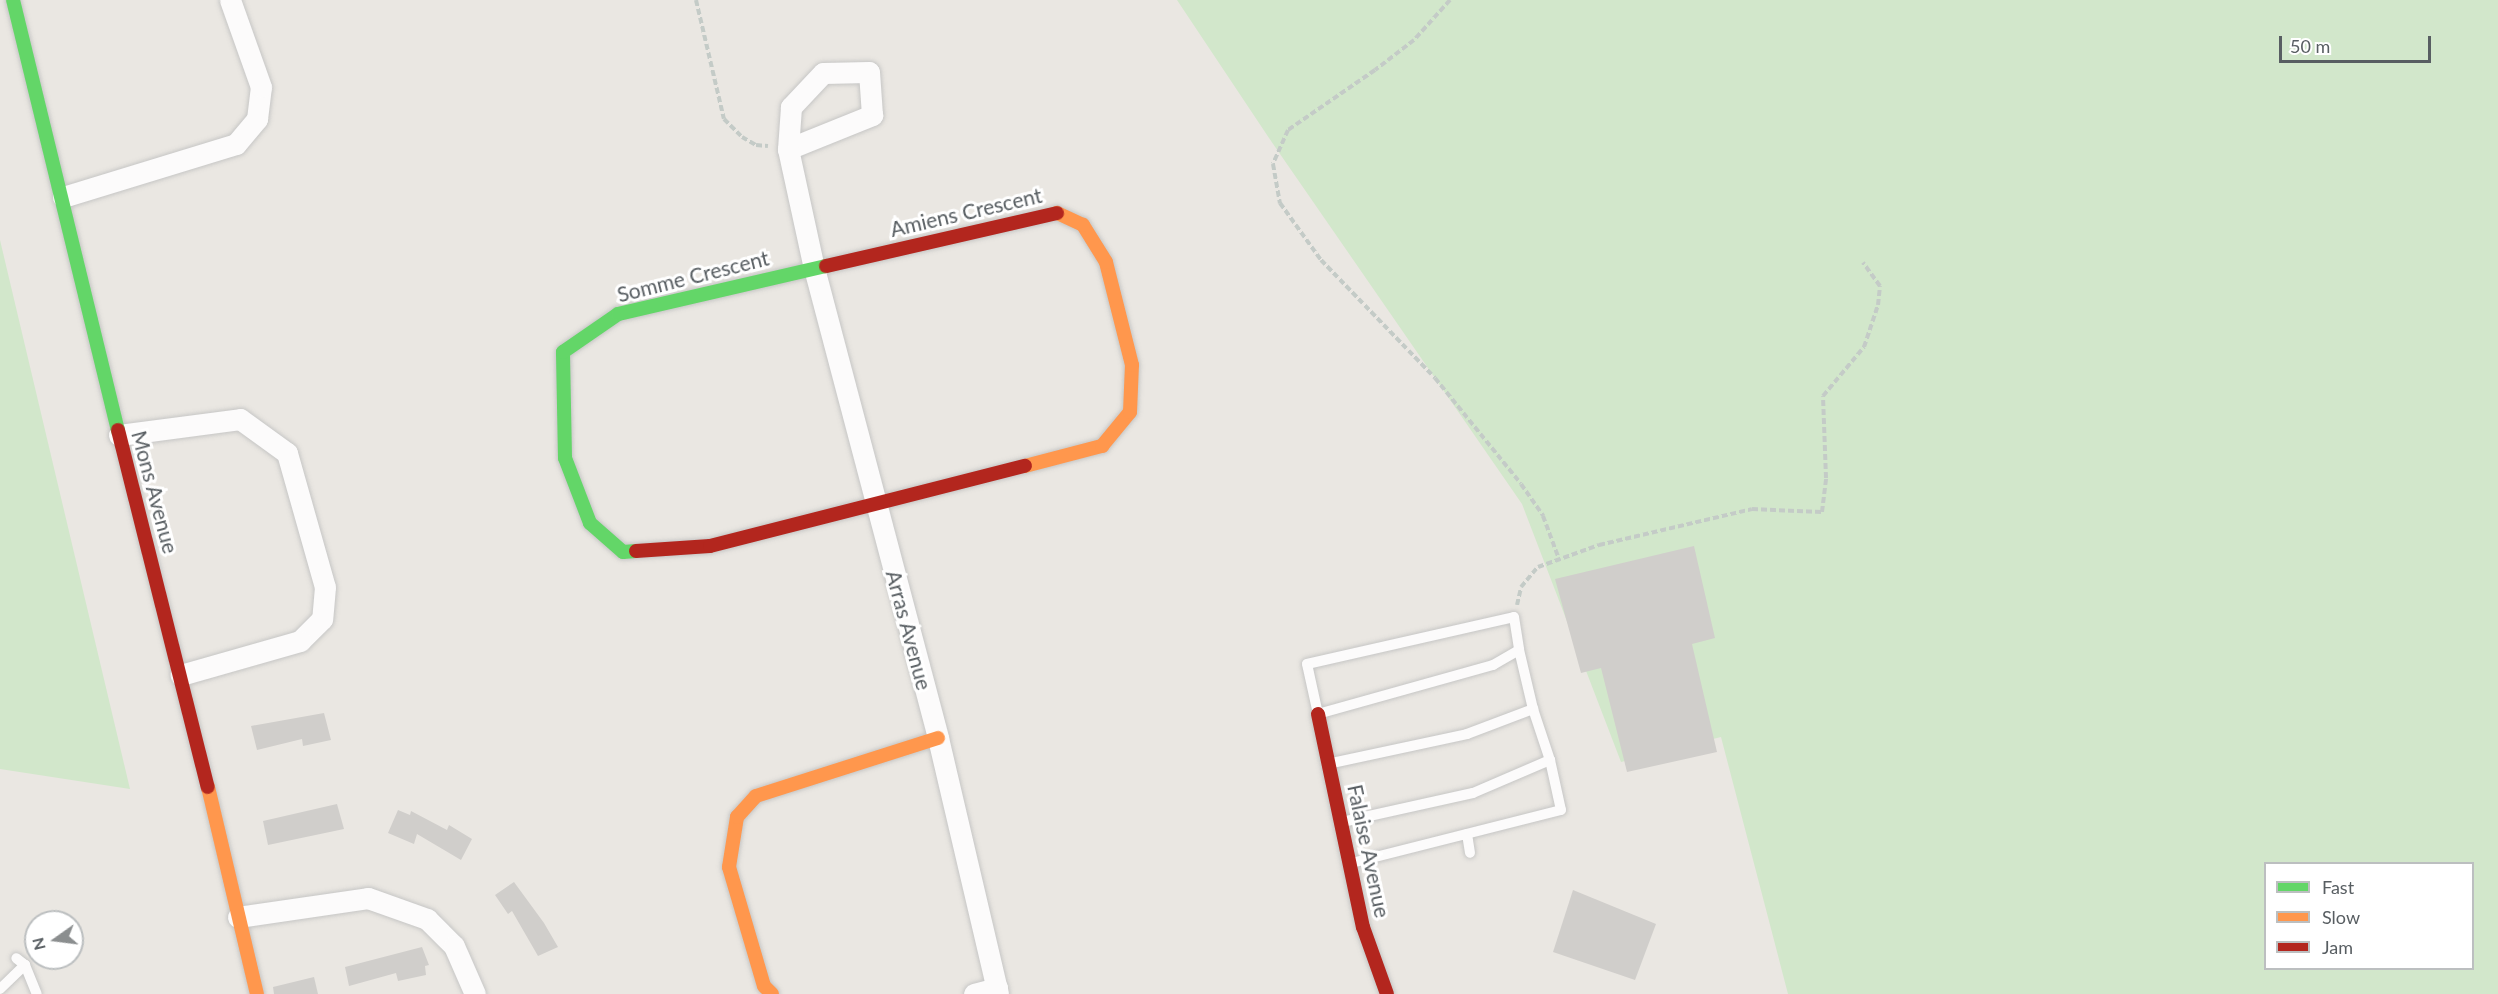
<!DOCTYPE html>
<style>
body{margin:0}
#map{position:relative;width:2498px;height:994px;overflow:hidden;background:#eae7e2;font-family:Lato,sans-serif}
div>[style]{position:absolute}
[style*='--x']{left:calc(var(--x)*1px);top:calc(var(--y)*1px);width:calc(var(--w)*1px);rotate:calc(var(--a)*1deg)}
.green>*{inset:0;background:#d2e7cb}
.building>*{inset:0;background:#d0cecb}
.path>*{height:4px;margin-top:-2px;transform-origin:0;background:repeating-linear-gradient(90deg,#c4cbc7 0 6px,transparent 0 9px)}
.roads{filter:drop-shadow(0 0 2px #c6c6c5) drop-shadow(0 0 2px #c6c6c5)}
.lane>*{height:10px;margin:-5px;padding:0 5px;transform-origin:5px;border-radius:5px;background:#fcfbfb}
.street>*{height:21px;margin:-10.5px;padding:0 10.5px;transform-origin:10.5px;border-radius:10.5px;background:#fcfbfb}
.fast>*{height:14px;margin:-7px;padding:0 7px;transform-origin:7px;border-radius:7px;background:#63d668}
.slow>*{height:14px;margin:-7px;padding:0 7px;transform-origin:7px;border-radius:7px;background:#ff974d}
.jam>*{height:14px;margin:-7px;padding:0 7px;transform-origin:7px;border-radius:7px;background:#b3261e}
span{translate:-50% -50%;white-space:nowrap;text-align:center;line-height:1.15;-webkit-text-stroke:6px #fff;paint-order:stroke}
.street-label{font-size:21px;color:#585e62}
.legend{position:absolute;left:2264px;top:862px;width:210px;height:108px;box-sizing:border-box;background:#fff;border:2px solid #bcbfc0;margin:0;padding:8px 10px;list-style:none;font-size:18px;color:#585e62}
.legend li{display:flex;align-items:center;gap:12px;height:30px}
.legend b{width:30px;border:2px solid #bcbfc0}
.north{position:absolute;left:24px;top:910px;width:60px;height:60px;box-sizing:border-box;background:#fff;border:2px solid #bcbfc0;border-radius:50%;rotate:256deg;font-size:16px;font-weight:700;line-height:24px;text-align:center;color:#585e62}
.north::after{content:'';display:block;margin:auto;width:21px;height:27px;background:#8b8e8f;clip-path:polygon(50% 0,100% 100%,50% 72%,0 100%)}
.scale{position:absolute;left:2279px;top:36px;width:152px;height:27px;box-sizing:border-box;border:3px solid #585e62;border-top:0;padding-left:8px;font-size:18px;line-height:21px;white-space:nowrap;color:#585e62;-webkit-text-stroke:4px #fff;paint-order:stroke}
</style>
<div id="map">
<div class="green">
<i style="clip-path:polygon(evenodd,1177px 0,2498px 0,2498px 994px,1788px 994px,1721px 737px,1621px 762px,1522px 504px,1269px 138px,1177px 0,2266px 864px,2472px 864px,2472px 968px,2266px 968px,2266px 864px)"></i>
<i style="clip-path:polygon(0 240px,130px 789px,0 769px)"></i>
</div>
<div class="building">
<i style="clip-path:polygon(1694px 546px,1715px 638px,1692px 644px,1717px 752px,1627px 772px,1601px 668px,1581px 673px,1555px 579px)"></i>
<i style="clip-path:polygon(324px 713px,331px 740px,303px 746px,302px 739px,257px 750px,251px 726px)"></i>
<i style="clip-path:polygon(337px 804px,344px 829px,268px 845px,263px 821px)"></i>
<i style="clip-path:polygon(398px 810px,410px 815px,411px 811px,447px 830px,449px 825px,472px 839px,461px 860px,417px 834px,414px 844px,388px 833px)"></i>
<i style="clip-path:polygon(514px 882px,544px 923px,558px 947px,538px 956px,512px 911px,508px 914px,495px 895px)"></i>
<i style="clip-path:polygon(1573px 890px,1656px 924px,1635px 980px,1553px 952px)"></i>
<i style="clip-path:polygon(422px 947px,429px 965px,425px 966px,426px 975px,398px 981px,396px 973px,349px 986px,345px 967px)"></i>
<i style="clip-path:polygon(314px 977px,318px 994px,274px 994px,273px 987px)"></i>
</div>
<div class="path">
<i style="--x:696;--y:0;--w:122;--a:76.8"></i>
<i style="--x:724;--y:119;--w:25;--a:45"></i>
<i style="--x:742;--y:137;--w:16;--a:30"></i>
<i style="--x:756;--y:145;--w:12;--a:5"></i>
<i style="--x:1450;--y:0;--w:54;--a:132"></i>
<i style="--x:1414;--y:40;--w:49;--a:142.4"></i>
<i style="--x:1375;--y:70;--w:106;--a:145.4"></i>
<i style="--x:1288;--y:130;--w:37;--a:114"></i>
<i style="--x:1273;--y:164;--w:40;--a:80"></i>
<i style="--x:1280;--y:203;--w:70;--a:54.3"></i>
<i style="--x:1321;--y:260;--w:164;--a:46"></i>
<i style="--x:1435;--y:378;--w:136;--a:50.9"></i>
<i style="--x:1521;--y:484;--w:39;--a:55"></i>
<i style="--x:1543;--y:516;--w:46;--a:69.6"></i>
<i style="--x:1517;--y:605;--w:18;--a:-77"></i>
<i style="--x:1521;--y:587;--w:26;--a:-50"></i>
<i style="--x:1538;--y:567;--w:65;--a:-19.8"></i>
<i style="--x:1599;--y:545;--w:157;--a:-13.2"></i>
<i style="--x:1752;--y:509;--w:70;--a:2.5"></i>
<i style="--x:1822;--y:512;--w:34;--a:-83"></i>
<i style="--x:1826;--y:478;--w:82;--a:-92.1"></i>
<i style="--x:1823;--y:396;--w:64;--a:-50.1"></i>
<i style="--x:1864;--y:347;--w:44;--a:-71.6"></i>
<i style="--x:1878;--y:305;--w:19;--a:-84"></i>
<i style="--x:1880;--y:286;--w:29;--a:-126"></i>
</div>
<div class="roads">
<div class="lane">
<i style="--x:1533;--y:709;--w:54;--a:71.6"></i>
<i style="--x:1332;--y:763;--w:138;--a:-12.1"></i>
<i style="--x:1467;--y:734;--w:71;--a:-20.7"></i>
<i style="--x:1533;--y:709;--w:61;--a:-103.3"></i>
<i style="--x:1519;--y:650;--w:30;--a:150"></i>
<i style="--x:1493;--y:665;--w:182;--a:164.4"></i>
<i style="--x:1318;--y:714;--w:51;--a:-102.4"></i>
<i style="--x:1307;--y:664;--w:212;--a:-12.8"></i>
<i style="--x:1514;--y:617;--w:33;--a:81"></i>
<i style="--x:1342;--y:822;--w:134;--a:-12.5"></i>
<i style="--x:1473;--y:793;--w:84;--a:-23.2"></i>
<i style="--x:1550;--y:760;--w:51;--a:77.6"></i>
<i style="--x:1561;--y:810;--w:216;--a:165.8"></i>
<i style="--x:1467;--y:834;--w:19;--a:81"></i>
<i style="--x:25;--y:965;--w:31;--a:68"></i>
<i style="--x:0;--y:989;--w:35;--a:-44"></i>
<i style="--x:25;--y:965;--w:11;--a:-142"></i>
</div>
<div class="street">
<i style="--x:788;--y:149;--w:91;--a:-22"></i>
<i style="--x:872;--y:115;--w:43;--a:-94"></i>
<i style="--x:869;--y:72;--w:46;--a:178.8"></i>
<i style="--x:823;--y:73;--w:47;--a:133.3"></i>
<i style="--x:791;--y:107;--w:42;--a:94.1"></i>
<i style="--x:788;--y:149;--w:122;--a:77.7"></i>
<i style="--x:814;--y:268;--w:486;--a:75.2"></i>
<i style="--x:938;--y:738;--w:263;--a:76.8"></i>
<i style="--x:63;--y:197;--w:181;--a:-17"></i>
<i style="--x:236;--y:144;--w:33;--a:-50"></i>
<i style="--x:257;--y:119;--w:32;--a:-83"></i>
<i style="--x:261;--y:87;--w:92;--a:-109.6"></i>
<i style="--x:119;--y:435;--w:122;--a:-7.5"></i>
<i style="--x:240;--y:419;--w:58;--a:35.9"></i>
<i style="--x:287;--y:453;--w:139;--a:74.2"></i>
<i style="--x:325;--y:587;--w:32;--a:95"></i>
<i style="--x:322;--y:619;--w:31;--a:135"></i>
<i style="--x:300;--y:641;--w:124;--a:164.1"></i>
<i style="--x:238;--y:917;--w:131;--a:-8.3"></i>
<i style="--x:368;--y:898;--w:63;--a:19.6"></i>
<i style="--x:427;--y:919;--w:38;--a:45"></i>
<i style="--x:454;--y:946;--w:52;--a:66.4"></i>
<i style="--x:974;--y:994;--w:24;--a:-15"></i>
</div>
<div class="fast">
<i style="--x:13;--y:0;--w:443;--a:76.3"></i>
<i style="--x:636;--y:551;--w:13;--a:176"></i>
<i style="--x:623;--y:552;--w:44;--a:-138.7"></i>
<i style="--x:590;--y:523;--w:70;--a:-111"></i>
<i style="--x:565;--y:458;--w:106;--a:-91.1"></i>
<i style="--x:563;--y:352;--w:67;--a:-34.6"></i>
<i style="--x:618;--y:314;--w:213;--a:-13"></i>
</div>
<div class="slow">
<i style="--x:1025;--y:466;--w:80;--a:-14.6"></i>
<i style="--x:1102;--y:446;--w:44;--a:-50.5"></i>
<i style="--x:1130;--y:412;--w:47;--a:-87.6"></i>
<i style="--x:1132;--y:365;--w:106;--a:-104.2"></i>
<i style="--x:1106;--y:262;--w:44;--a:-121.9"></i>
<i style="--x:1083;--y:225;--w:29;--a:-155"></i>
<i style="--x:208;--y:787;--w:213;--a:76.7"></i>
<i style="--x:772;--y:994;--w:11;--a:-135"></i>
<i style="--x:764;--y:986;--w:124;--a:-106.4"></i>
<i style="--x:729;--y:867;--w:51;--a:-80.9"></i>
<i style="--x:737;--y:817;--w:28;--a:-48"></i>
<i style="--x:756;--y:796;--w:191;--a:-17.7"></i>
</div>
<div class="jam">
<i style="--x:826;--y:266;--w:237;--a:-12.9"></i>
<i style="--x:118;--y:430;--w:368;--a:75.9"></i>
<i style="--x:636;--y:551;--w:74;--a:-3.9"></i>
<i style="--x:710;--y:546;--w:325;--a:-14.3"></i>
<i style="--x:1318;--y:714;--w:218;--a:78.1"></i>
<i style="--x:1363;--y:927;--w:71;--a:70.3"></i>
</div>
</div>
<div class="street-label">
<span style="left:966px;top:212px;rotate:-13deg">Amiens Crescent</span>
<span style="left:693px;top:276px;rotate:-14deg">Somme Crescent</span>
<span style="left:155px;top:492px;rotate:75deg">Mons Avenue</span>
<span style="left:909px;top:630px;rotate:75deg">Arras Avenue</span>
<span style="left:1369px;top:851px;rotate:78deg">Falaise Avenue</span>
</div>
<ul class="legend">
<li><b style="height:8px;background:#63d668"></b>Fast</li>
<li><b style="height:8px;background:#ff974d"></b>Slow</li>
<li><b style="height:8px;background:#b3261e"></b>Jam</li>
</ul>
<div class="north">N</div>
<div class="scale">50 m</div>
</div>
